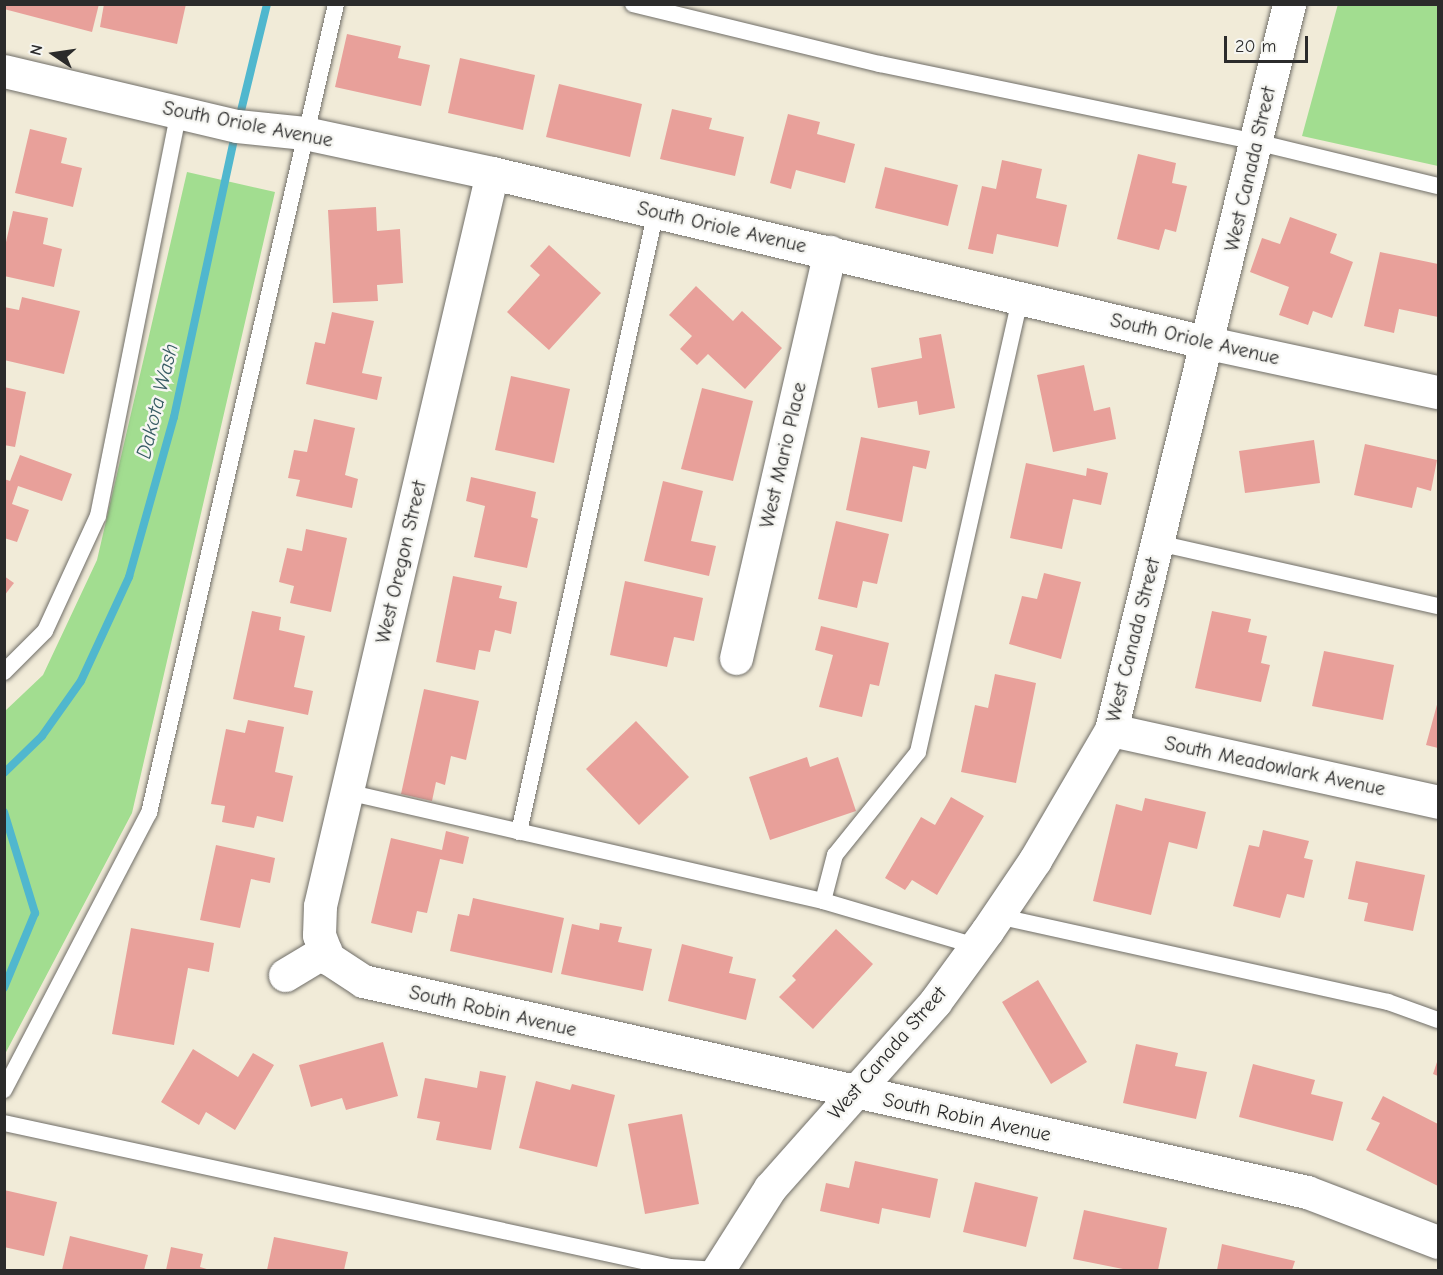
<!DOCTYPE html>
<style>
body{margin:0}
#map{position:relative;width:1443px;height:1275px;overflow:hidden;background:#f1ebd8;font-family:"Comic Neue",sans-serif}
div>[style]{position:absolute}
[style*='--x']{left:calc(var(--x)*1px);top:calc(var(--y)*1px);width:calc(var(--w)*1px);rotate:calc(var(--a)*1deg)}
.green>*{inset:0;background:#a2dd90}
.stream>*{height:8px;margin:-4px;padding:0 4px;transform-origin:4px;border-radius:4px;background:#50b7ce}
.building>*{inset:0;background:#e8a09a}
.roads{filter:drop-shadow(0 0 2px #706e68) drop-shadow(0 0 2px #706e68)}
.lane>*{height:16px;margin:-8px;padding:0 8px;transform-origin:8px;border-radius:8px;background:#fff}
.street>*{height:33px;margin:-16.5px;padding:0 16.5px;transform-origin:16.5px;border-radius:16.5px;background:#fff}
span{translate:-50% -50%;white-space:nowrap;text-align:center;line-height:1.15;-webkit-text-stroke:5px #f6f6f2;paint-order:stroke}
.street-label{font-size:20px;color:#2b2b2b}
.water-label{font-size:21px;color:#385c64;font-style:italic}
.frame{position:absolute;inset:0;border:6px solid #2b2b2b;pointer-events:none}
.north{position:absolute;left:24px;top:24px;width:60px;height:60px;-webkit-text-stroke:4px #f6f6f2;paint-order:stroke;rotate:283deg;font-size:16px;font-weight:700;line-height:24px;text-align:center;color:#2b2b2b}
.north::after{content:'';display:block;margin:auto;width:21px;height:27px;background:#2b2b2b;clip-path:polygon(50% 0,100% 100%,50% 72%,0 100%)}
.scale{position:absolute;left:1224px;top:36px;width:84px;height:27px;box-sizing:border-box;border:3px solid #2b2b2b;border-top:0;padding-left:8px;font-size:18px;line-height:21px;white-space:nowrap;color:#2b2b2b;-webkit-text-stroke:4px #f6f6f2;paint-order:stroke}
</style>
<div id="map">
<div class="green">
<i style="clip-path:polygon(1338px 4px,1438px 5px,1438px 166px,1302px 136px)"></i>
<i style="clip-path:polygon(187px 172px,275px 192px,132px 813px,5px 1054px,5px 711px,43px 675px,97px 560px)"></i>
</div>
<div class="stream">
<i style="--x:239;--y:119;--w:118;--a:-76.3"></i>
<i style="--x:4;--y:773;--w:53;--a:-44.2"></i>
<i style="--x:42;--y:736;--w:67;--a:-54.7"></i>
<i style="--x:81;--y:681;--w:115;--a:-65.2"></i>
<i style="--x:129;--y:577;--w:166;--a:-74.3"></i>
<i style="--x:174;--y:417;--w:293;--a:-77.8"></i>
<i style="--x:4;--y:812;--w:106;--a:72.9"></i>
<i style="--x:35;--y:913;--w:81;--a:112.5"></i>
</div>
<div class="building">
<i style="clip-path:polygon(5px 4px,99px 4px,92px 32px,4px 9px)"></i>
<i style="clip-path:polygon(104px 4px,186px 4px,177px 44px,100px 27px)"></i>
<i style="clip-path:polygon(347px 34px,401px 46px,398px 58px,430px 65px,421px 106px,335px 87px)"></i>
<i style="clip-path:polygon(460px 58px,535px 75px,523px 130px,448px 113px)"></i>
<i style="clip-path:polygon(559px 84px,642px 104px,630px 157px,546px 137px)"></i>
<i style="clip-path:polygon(672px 109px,712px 118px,709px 129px,744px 137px,735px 176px,660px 159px)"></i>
<i style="clip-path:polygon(788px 114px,820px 122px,817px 134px,855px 144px,845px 183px,796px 170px,791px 189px,770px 183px)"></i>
<i style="clip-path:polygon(30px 129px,67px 138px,61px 163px,82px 168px,73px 207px,15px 193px)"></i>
<i style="clip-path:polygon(1138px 154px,1176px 163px,1172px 183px,1187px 186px,1176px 232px,1165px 229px,1159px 250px,1117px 239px)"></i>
<i style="clip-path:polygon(1002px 160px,1042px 169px,1036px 198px,1067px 205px,1058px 247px,997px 234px,993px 254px,968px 249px,982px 186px,996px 189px)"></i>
<i style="clip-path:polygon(885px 167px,958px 185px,948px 226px,875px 208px)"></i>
<i style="clip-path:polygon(376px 207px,377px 231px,400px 229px,403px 283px,377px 285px,378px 301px,333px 303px,328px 210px)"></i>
<i style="clip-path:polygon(13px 211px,48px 218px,43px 244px,62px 249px,54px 287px,4px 276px,4px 251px)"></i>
<i style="clip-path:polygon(1290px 217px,1337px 234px,1330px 253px,1353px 262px,1332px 318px,1313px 311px,1308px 325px,1279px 315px,1289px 287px,1250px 272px,1262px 238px,1280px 244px)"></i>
<i style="clip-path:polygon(549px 245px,601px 293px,549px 350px,507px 312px,540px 275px,530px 266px)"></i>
<i style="clip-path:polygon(1380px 252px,1438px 264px,1438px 317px,1399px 309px,1394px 333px,1364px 326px)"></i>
<i style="clip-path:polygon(696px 286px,733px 321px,742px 311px,782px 348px,745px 389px,708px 354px,697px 365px,680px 349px,692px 336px,669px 315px)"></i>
<i style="clip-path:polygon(22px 297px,80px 311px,64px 374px,4px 360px,4px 307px,19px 310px)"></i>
<i style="clip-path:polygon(332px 312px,374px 321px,362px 373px,382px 377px,377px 400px,306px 384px,315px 342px,325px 344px)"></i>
<i style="clip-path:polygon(941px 334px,955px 408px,919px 415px,917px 401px,878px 408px,871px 368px,922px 358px,919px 338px)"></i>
<i style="clip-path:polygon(1084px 365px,1094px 411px,1110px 407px,1116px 439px,1053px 452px,1037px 375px)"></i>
<i style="clip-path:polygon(511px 376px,570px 389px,554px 463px,495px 450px)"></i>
<i style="clip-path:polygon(4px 387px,26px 392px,15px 447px,4px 445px)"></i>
<i style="clip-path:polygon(702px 388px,753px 401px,733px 481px,681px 469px)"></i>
<i style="clip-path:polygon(314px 419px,355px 428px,345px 475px,358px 479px,352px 508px,296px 496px,300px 480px,288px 478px,294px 450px,307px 452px)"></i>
<i style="clip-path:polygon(861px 437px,930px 451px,926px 469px,913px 466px,902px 522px,846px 510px)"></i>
<i style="clip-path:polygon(1314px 440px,1320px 483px,1245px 493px,1239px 451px)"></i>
<i style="clip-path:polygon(1365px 444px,1437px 460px,1431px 491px,1417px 487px,1412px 508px,1354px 495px)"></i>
<i style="clip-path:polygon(20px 455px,72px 474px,62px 501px,18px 486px,12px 504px,29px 510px,17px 542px,4px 538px,4px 479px,10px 481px)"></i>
<i style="clip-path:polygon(1026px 463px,1086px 476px,1087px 468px,1108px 473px,1101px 505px,1073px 499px,1062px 549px,1010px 538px)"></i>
<i style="clip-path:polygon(471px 477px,536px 492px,531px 517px,538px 519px,527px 568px,474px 557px,485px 506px,466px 501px)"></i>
<i style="clip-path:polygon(663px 481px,703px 491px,691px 541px,716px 546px,709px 576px,644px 561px)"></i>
<i style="clip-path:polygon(836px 521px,889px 534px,877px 584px,863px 581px,857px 608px,818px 599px)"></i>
<i style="clip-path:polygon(306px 529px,347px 538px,331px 612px,290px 603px,294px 586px,279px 582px,287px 548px,302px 551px)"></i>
<i style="clip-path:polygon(1044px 573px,1081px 582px,1061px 659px,1009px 644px,1022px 596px,1037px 599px)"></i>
<i style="clip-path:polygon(4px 576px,14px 583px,4px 596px)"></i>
<i style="clip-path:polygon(453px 576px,502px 586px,499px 598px,517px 602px,511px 634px,495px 630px,490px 652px,479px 650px,475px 670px,436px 662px)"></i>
<i style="clip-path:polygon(625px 581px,703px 598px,694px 641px,674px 637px,667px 667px,610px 655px)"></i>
<i style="clip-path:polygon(252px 611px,281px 617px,279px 630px,305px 636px,294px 687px,313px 691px,308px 715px,233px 699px)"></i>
<i style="clip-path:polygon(1212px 611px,1251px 619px,1248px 632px,1267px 636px,1261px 663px,1270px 665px,1261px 702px,1195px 688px)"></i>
<i style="clip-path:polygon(821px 626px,889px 643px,879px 686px,870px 684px,862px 717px,819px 707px,833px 655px,815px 650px)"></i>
<i style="clip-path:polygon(1324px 651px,1394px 665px,1383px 720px,1312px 706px)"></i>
<i style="clip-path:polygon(995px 674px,1036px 683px,1016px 783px,961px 772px,975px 705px,988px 708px)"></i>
<i style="clip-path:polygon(424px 689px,479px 701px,466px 760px,451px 756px,445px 785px,436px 782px,432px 801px,401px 794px)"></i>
<i style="clip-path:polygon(1438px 701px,1438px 748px,1426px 745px)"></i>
<i style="clip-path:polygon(248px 720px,284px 727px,275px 772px,293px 776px,283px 822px,257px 816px,254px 828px,222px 822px,225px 806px,211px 804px,226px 729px,245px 733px)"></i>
<i style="clip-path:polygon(636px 721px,689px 777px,639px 825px,586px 769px)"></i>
<i style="clip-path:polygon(807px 757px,810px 767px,838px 757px,856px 811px,770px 840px,749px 777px)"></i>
<i style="clip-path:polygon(951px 797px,984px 816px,937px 895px,912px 880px,905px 890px,885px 878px,921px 817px,935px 825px)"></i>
<i style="clip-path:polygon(1145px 798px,1206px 812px,1197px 849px,1169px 842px,1151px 915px,1093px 901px,1116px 804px,1142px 811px)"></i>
<i style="clip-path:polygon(1263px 830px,1309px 841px,1304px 858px,1313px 860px,1304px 898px,1287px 894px,1280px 918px,1233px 906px,1249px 845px,1259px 847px)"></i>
<i style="clip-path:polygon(446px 831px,469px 837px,463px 864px,440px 859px,427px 913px,417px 911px,412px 933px,371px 923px,391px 838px,442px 850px)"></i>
<i style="clip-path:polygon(216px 845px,275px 858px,270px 883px,251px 879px,240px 928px,200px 920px)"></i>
<i style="clip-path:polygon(1356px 861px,1425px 875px,1413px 931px,1364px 921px,1368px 903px,1348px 899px)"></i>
<i style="clip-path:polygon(473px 898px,564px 918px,552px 973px,450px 951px,458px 914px,469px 916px)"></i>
<i style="clip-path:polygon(600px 923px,622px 927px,618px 942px,652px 949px,643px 991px,561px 974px,572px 924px,599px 930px)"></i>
<i style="clip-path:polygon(131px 928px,214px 943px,209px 972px,188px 968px,174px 1045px,112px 1034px)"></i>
<i style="clip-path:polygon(836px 929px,873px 964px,813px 1029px,779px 997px,796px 980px,792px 976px)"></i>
<i style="clip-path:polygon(682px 944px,733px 957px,729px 973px,756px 979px,746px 1020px,668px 1001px)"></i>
<i style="clip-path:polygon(1038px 980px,1087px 1062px,1051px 1084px,1002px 1002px)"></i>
<i style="clip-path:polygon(383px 1042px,398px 1096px,346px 1110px,342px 1098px,311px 1107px,299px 1065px)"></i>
<i style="clip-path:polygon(1136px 1044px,1178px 1053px,1175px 1066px,1207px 1072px,1196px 1119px,1123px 1103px)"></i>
<i style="clip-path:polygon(193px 1049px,238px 1077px,253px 1053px,274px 1065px,235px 1130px,206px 1112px,199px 1125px,161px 1102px)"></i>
<i style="clip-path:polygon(1438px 1059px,1438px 1076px,1433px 1074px)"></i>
<i style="clip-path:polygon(1253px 1064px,1315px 1080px,1311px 1094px,1343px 1102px,1333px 1141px,1239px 1117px)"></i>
<i style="clip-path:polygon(480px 1071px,506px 1076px,491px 1150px,436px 1140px,440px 1122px,417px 1118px,425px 1078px,477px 1088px)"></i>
<i style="clip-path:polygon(536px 1081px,570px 1090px,572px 1084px,615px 1095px,597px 1167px,519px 1148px)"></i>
<i style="clip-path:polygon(1383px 1096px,1438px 1124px,1438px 1186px,1366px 1150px,1380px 1123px,1371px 1119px)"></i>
<i style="clip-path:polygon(682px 1114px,699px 1204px,645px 1214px,628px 1124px)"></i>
<i style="clip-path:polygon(855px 1161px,938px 1179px,930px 1218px,882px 1208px,879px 1224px,820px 1211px,826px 1183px,849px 1188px)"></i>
<i style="clip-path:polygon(975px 1182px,1038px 1197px,1026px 1247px,963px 1232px)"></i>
<i style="clip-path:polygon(4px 1190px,57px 1202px,44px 1256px,4px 1247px)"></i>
<i style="clip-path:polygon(1084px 1210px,1167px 1228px,1158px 1270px,1128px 1270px,1073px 1259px)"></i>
<i style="clip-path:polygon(70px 1236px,148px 1255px,144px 1270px,62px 1270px)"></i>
<i style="clip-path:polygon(274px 1237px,348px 1252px,344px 1270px,267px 1270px)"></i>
<i style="clip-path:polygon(1222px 1244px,1295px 1261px,1292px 1270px,1217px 1270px)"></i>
<i style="clip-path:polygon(171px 1247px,203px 1254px,200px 1267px,210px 1270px,166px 1270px)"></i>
</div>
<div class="roads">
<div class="lane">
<i style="--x:633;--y:4;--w:254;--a:13.7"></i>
<i style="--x:880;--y:64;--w:384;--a:11.7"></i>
<i style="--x:1256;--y:142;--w:187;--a:13.6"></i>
<i style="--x:1158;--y:543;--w:287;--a:12.7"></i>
<i style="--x:4;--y:672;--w:58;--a:-45"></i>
<i style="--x:45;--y:631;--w:127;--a:-65.3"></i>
<i style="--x:98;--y:516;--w:412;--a:-78.7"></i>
<i style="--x:347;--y:792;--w:488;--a:12.9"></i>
<i style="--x:823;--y:901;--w:159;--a:16.4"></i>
<i style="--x:519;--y:832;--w:636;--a:-77.56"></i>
<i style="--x:823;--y:901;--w:48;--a:-75.4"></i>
<i style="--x:835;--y:855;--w:132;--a:-51.1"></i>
<i style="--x:918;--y:752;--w:465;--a:-77.3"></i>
<i style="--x:997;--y:916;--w:400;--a:12.4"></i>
<i style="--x:1388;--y:1002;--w:53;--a:19.8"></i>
<i style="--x:4;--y:1090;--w:313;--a:-62.4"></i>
<i style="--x:149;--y:813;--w:830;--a:-76.98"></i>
<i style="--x:4;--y:1123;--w:681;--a:12.2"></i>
<i style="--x:670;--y:1267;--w:48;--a:3.6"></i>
</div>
<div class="street">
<i style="--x:4;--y:71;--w:239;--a:13.3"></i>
<i style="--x:237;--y:126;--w:68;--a:5.9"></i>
<i style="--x:305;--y:133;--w:191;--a:12.1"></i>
<i style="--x:492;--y:173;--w:737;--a:13.34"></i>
<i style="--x:1209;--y:343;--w:234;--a:12.1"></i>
<i style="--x:492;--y:173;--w:753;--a:103.21"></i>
<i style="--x:320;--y:906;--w:29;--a:92"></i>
<i style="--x:319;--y:935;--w:25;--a:69"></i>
<i style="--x:328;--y:958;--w:42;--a:33.3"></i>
<i style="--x:363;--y:981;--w:967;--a:12.6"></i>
<i style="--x:1307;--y:1192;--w:140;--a:20.9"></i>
<i style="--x:736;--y:658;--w:417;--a:-77"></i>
<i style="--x:1111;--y:730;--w:335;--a:12.4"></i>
<i style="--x:285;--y:975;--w:47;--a:-31"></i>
<i style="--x:718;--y:1270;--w:97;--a:-57.6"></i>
<i style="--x:770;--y:1188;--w:249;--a:-48.4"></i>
<i style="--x:935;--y:1002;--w:88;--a:-53.8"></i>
<i style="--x:987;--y:931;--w:86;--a:-55.9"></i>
<i style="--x:1035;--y:860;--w:151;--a:-59.7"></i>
<i style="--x:1111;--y:730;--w:748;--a:-76.22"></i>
</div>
</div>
<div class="street-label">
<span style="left:248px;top:124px;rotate:11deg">South Oriole Avenue</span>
<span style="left:1250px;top:169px;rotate:-77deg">West Canada Street</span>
<span style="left:722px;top:227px;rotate:13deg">South Oriole Avenue</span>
<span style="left:1195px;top:339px;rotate:13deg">South Oriole Avenue</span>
<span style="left:783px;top:455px;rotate:-77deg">West Mario Place</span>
<span style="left:401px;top:562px;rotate:-77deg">West Oregon Street</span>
<span style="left:1133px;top:640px;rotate:-76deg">West Canada Street</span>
<span style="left:1275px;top:766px;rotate:12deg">South Meadowlark Avenue</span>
<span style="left:493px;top:1011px;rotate:13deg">South Robin Avenue</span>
<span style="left:887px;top:1053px;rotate:-49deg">West Canada Street</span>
<span style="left:967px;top:1117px;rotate:12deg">South Robin Avenue</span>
</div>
<div class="water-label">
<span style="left:157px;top:401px;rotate:-76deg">Dakota Wash</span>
</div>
<div class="frame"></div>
<div class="north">N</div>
<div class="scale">20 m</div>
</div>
